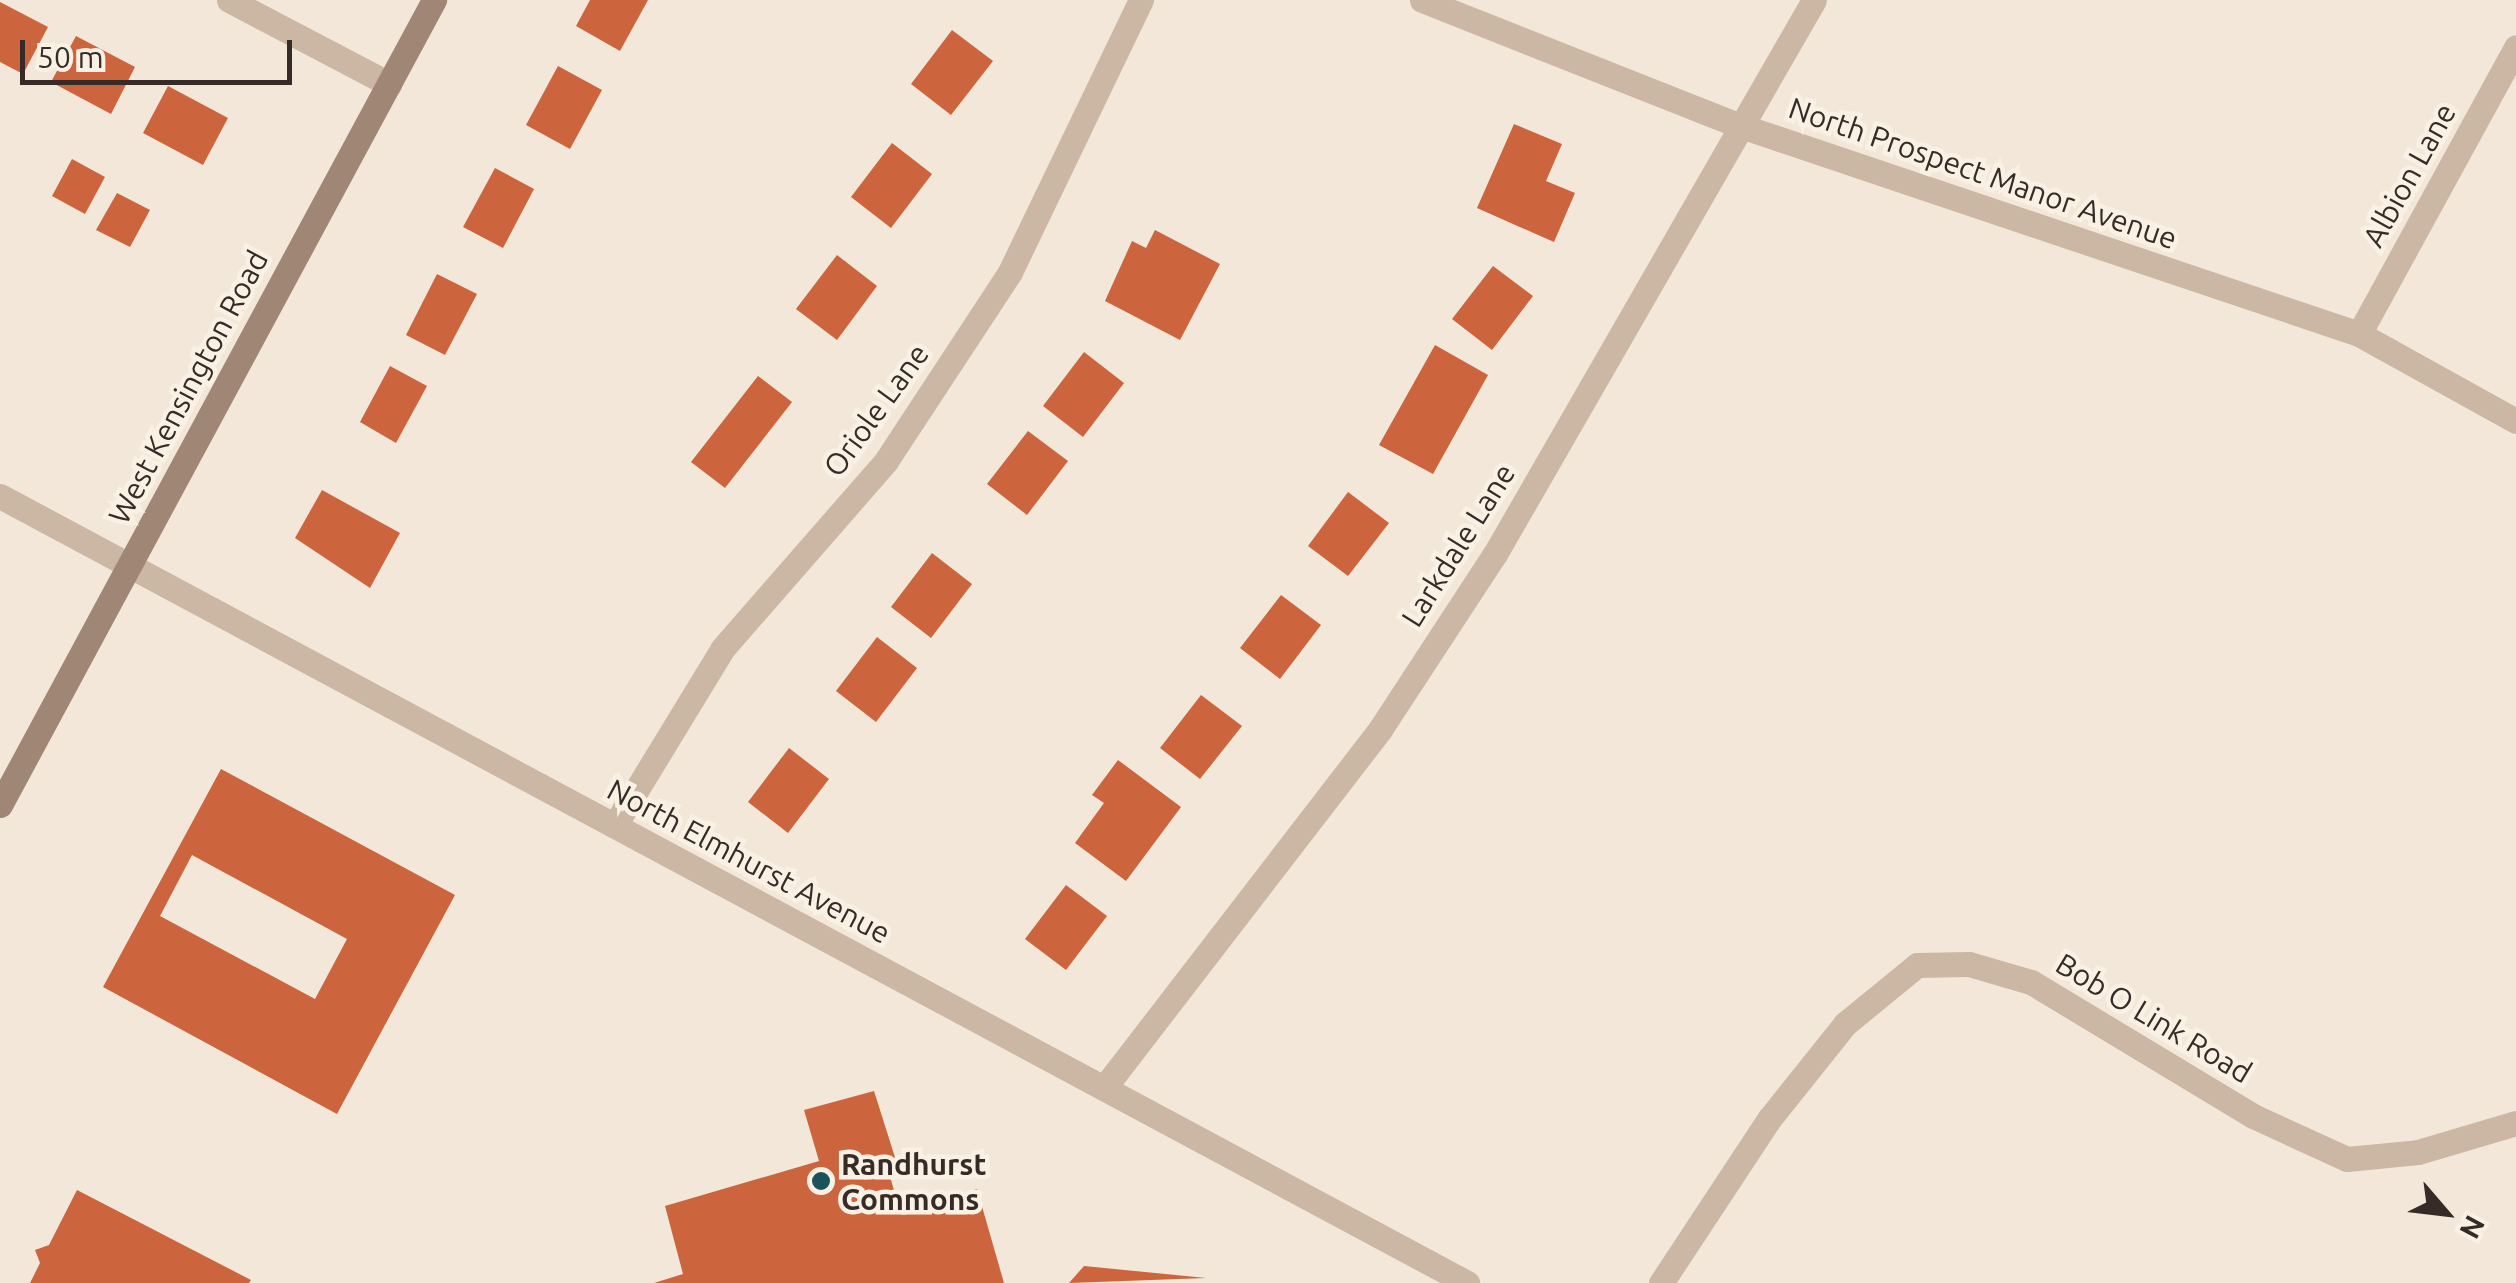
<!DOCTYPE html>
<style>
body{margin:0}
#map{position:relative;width:2516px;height:1283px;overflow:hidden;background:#f2e7d8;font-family:Ubuntu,sans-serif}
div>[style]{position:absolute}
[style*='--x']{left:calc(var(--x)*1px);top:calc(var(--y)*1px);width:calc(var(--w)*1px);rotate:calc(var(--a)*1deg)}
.building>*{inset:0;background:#cc643d}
.street>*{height:25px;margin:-12.5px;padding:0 12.5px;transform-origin:12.5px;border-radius:12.5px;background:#cbb7a4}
.secondary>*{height:25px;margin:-12.5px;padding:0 12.5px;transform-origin:12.5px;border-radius:12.5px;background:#9f8675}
.dots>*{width:28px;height:28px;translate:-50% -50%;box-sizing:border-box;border:5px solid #faf1e5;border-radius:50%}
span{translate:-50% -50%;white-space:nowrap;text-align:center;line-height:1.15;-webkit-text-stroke:9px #faf1e5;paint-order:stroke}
.street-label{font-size:30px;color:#362b26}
.poi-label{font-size:30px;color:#362b26;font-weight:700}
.left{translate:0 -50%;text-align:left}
.north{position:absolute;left:2396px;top:1163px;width:100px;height:100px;-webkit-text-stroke:8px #faf1e5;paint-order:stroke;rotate:118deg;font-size:28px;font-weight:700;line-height:40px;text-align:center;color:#362b26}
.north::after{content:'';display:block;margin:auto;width:35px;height:45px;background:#362b26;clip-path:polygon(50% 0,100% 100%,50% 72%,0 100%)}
.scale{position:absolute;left:20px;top:40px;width:272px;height:45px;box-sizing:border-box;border:5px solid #362b26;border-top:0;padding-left:12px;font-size:30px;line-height:35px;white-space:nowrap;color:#362b26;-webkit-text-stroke:8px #faf1e5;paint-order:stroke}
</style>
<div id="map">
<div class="building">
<i style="clip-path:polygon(590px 0,648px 0,620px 51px,576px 26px)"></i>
<i style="clip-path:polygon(0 2px,48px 27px,23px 74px,0 62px)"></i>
<i style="clip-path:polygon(952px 30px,993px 61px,951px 115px,911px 84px)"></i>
<i style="clip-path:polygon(76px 36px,135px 67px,111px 114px,51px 82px)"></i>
<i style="clip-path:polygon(558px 66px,602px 90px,570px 149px,526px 125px)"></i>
<i style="clip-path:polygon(168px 86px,228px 118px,203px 165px,143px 133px)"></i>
<i style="clip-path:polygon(1514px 124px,1562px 144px,1546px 181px,1575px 193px,1554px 242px,1477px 208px)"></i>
<i style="clip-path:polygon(892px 143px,932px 174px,891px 228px,851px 197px)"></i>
<i style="clip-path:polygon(72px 159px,105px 177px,85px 214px,52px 196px)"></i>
<i style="clip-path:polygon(495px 168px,534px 189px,503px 248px,463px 227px)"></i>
<i style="clip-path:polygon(117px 193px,150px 210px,130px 247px,96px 230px)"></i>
<i style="clip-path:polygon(1155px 230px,1220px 264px,1180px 340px,1105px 301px,1132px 241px,1146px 248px)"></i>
<i style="clip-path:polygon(837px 255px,877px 286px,837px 340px,796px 309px)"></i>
<i style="clip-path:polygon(1493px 266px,1533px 296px,1492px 350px,1452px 319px)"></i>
<i style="clip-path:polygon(437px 274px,477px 294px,445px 355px,406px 335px)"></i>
<i style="clip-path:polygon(1435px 345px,1488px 375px,1433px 474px,1379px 445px)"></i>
<i style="clip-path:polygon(1084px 352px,1124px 383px,1083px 437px,1043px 406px)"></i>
<i style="clip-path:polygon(390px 366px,427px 386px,396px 443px,360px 422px)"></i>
<i style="clip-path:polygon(758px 376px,792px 402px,725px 488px,691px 462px)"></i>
<i style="clip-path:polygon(1028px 431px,1068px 461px,1027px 515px,987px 484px)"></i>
<i style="clip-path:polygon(322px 490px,400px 533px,370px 588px,295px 538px)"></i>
<i style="clip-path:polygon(1348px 492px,1389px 523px,1348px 576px,1308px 546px)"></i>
<i style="clip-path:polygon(932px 553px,972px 584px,931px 638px,891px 607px)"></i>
<i style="clip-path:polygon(1281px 595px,1321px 625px,1280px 679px,1240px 648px)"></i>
<i style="clip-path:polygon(877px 637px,917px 668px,876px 722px,836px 691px)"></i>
<i style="clip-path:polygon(1201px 695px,1242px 726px,1200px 779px,1160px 748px)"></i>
<i style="clip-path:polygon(789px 748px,829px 779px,788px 833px,748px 802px)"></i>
<i style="clip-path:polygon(1118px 760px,1181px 807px,1126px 881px,1075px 843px,1104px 803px,1092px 795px)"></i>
<i style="clip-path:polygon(evenodd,221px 769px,455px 895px,337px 1114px,103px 987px,221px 769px,192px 855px,347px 939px,315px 999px,160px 916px,192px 855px)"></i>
<i style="clip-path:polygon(1066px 885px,1107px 916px,1066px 970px,1025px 939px)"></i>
<i style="clip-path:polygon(874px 1091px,899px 1170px,889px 1173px,900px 1211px,977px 1189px,1004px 1283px,654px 1283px,683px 1274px,665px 1206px,819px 1161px,804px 1110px)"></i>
<i style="clip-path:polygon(77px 1190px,251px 1280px,249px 1283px,30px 1283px,40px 1263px,35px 1250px,49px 1245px)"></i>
<i style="clip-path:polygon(1084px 1266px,1206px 1278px,1069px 1283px)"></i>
</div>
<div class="street">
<i style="--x:229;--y:0;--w:181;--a:27.7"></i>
<i style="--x:1422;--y:0;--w:340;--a:21.6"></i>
<i style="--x:1738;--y:125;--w:655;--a:18.6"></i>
<i style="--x:2359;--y:334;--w:179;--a:29"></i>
<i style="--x:2359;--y:334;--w:327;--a:-61.3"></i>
<i style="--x:0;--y:496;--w:1665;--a:28.21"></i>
<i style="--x:615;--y:825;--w:207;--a:-58.6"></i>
<i style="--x:723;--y:648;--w:248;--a:-48.9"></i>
<i style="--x:886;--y:461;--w:226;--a:-56.7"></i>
<i style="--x:1010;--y:272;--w:302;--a:-64.3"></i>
<i style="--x:1104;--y:1088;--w:454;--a:-52.4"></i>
<i style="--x:1381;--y:728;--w:208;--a:-56.8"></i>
<i style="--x:1495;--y:554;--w:639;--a:-60.07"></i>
<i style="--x:1661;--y:1283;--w:198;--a:-56.6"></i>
<i style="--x:1770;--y:1118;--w:120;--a:-51.4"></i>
<i style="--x:1845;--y:1024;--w:93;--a:-39.3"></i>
<i style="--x:1917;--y:965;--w:52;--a:-1.1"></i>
<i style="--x:1969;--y:964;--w:65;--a:16.2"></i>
<i style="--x:2031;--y:982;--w:259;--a:31.1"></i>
<i style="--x:2253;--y:1116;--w:103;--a:24.6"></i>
<i style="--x:2347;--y:1159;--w:71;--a:-5.6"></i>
<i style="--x:2418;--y:1152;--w:102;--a:-16.5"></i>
</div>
<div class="secondary">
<i style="--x:0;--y:805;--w:915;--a:-61.67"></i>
</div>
<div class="dots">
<i style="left:821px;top:1181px;background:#1a5359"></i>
</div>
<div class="street-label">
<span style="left:1983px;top:173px;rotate:19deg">North Prospect Manor Avenue</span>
<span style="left:2409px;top:175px;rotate:-61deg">Albion Lane</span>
<span style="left:188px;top:387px;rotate:-62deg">West Kensington Road</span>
<span style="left:876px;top:410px;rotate:-54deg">Oriole Lane</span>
<span style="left:1458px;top:545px;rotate:-58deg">Larkdale Lane</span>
<span style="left:749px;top:861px;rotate:28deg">North Elmhurst Avenue</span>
<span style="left:2154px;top:1018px;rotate:31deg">Bob O Link Road</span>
</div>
<div class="poi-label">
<span class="left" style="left:841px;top:1181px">Randhurst<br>Commons</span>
</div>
<div class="north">N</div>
<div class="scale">50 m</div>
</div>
